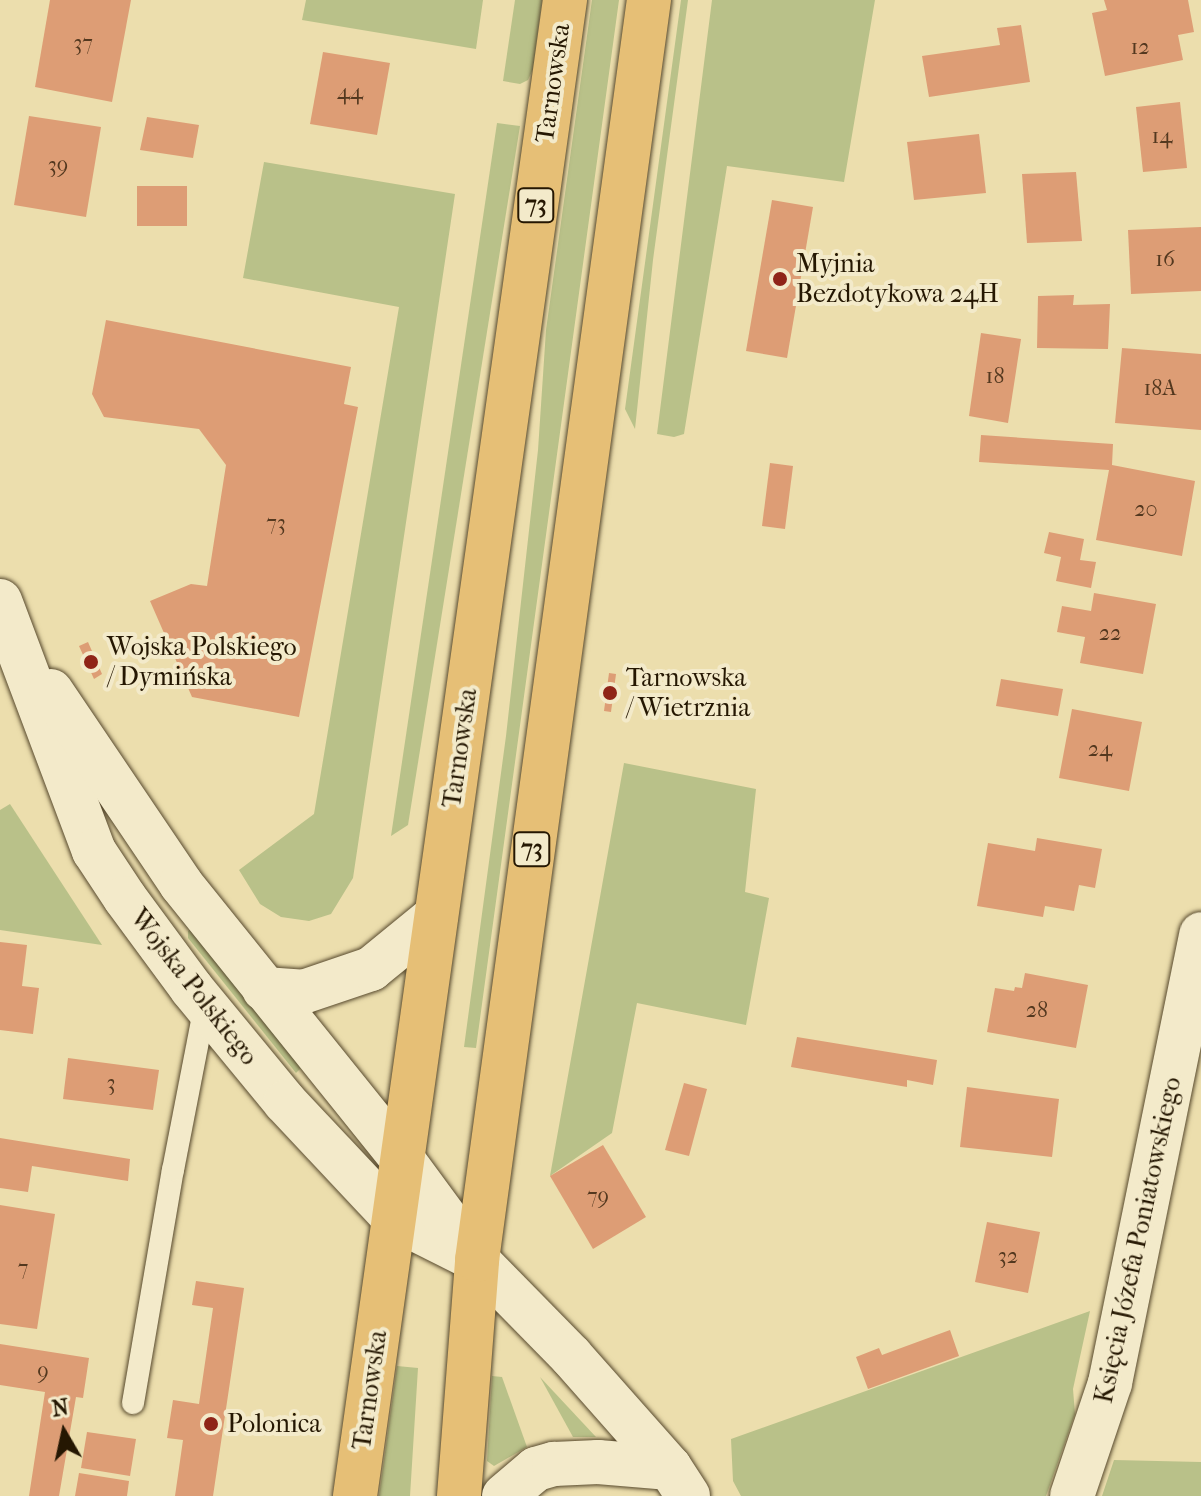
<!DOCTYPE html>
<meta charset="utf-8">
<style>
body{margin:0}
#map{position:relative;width:1201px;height:1496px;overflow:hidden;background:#ecdead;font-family:"IM FELL French Canon",serif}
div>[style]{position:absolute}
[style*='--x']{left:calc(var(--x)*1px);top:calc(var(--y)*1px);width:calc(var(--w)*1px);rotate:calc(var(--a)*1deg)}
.green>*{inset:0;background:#b9c189}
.building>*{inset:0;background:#dd9d75}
.roads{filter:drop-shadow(0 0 2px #57492d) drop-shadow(0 0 2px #57492d)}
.service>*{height:22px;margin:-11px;padding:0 11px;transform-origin:11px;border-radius:11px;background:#f3eaca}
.minor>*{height:44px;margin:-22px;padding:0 22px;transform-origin:22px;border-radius:22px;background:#f3eaca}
.tertiary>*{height:44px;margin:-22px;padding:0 22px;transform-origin:22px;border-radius:22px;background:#f3eaca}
.primary>*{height:44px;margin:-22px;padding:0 22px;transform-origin:22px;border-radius:22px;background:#e6bf76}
.dots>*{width:22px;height:22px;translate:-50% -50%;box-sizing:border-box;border:4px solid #f3eaca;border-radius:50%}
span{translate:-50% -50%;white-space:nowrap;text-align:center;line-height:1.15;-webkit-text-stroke:8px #f3eaca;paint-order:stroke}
.number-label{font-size:22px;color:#53381f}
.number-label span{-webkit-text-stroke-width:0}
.shield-label span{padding:2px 6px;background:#f3eaca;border:2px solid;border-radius:6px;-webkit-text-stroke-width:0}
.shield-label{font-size:24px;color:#251702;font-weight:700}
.street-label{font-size:26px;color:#251702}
.poi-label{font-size:26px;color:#251702}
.left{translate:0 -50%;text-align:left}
.north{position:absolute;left:24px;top:1392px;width:80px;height:80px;-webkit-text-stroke:6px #f3eaca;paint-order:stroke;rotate:351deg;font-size:22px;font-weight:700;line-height:32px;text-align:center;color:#251702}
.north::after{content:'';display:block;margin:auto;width:28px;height:36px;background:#251702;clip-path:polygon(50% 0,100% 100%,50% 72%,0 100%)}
</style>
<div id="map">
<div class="green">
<i style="clip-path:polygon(306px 0,483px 0,476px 49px,302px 20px)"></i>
<i style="clip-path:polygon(515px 0,542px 0,533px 69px,528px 80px,520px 84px,503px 81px)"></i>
<i style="clip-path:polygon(592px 0,619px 0,476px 1048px,464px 1047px,506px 736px,538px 450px,546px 330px)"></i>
<i style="clip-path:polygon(681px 0,688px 0,653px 260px,635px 429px,625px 409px)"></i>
<i style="clip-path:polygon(712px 0,875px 0,844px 182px,727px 166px,684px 434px,674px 437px,657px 434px)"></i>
<i style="clip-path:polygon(497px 123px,520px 126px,408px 825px,391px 836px)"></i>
<i style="clip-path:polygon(264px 162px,455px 194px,353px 878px,331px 914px,309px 921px,281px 917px,260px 904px,239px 870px,314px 814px,399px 307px,243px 278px)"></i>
<i style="clip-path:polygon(624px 763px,756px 789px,745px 892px,769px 898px,746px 1025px,637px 1003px,612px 1133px,550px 1176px)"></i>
<i style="clip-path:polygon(10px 804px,102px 945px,0 930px,0 810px)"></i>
<i style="clip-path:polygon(193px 928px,305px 1064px,296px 1073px,188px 938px,188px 931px)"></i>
<i style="clip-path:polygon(1090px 1311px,1073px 1389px,1075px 1414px,1046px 1496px,741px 1496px,733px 1481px,731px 1439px)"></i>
<i style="clip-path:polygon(397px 1366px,418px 1368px,410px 1496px,379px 1496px)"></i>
<i style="clip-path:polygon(492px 1376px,502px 1377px,527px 1447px,494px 1466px,487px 1461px)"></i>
<i style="clip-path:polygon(540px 1377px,596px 1437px,573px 1437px)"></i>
<i style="clip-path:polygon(1114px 1460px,1201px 1462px,1201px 1496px,1102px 1496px)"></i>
</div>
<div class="building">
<i style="clip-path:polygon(50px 0,131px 0,112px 102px,35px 87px)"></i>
<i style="clip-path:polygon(1104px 0,1188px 0,1194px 32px,1178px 35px,1183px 60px,1105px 76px,1092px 13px,1107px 10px)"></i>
<i style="clip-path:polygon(1021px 25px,1030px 82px,929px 97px,922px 56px,1000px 45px,997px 28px)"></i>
<i style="clip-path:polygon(323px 52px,390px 63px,377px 135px,310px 124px)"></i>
<i style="clip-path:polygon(1180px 102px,1187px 168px,1143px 172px,1136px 107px)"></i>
<i style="clip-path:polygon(29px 116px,101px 127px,86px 217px,14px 205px)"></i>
<i style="clip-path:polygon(147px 117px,199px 125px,193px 158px,140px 150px)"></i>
<i style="clip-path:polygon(979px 134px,986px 193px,914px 200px,907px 142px)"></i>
<i style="clip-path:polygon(1076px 172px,1082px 241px,1027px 243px,1022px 174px)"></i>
<i style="clip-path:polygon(137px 186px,187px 186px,187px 226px,137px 226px)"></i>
<i style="clip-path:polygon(772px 200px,813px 207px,787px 358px,746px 351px)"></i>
<i style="clip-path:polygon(1201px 227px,1201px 291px,1131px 294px,1128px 230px)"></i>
<i style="clip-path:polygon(1074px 295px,1073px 305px,1110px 304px,1108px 349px,1037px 348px,1038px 296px)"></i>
<i style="clip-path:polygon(106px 320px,351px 367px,344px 404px,358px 407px,299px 717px,192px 697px,150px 601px,191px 584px,207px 586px,226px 465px,199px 429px,104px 417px,92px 394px)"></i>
<i style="clip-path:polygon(981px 333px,1021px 339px,1008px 423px,969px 416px)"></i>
<i style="clip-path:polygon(1122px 348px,1201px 354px,1201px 430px,1115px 423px)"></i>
<i style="clip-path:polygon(981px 435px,1113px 444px,1112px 465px,1195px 481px,1182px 556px,1096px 540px,1109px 470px,979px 462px)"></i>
<i style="clip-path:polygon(770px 463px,793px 466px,785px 529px,762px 526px)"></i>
<i style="clip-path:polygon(1049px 532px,1084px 539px,1080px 560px,1096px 562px,1091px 588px,1056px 581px,1061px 557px,1044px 553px)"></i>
<i style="clip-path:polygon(1094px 593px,1156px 604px,1143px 674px,1080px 663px,1085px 637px,1057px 632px,1062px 606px,1091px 611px)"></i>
<i style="clip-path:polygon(88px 642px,102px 674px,94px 679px,79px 646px)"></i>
<i style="clip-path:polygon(609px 673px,616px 674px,611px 712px,604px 711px)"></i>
<i style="clip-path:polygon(1001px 679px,1063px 689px,1058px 716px,996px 706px)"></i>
<i style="clip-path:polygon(1072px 709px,1142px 722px,1129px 791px,1059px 778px)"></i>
<i style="clip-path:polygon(1037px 838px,1102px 849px,1095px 888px,1079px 885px,1074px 911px,1045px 906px,1043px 917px,977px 906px,988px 843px,1035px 851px)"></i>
<i style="clip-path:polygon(0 942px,27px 945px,22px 986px,39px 988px,33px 1034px,0 1030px)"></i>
<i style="clip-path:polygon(1025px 973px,1088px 985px,1076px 1048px,987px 1032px,995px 988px,1014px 991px,1015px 987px,1022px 988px)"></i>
<i style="clip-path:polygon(797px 1037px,937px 1060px,933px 1085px,907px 1080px,907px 1087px,791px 1067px)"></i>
<i style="clip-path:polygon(68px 1058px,159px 1070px,153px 1110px,63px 1099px)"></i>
<i style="clip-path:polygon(684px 1083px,707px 1089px,689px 1156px,665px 1150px)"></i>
<i style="clip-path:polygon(967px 1087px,1059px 1099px,1052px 1157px,960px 1147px)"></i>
<i style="clip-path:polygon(0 1138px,130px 1159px,128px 1181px,32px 1166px,28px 1192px,0 1188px)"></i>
<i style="clip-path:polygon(603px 1145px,646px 1217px,593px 1249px,550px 1176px)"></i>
<i style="clip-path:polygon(0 1205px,55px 1214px,37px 1329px,0 1324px)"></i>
<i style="clip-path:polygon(987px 1222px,1040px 1232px,1028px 1293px,975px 1282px)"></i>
<i style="clip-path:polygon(196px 1281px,244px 1288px,213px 1496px,175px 1496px,183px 1440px,167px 1438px,173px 1400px,199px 1404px,213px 1308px,192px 1305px)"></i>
<i style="clip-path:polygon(950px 1330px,959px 1356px,868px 1389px,856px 1357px,879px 1348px,882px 1355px)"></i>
<i style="clip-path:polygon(0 1344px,89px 1358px,83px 1398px,76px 1397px,59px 1496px,29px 1496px,45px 1392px,0 1385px)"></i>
<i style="clip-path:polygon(87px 1432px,136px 1439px,130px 1476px,81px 1468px)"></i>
<i style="clip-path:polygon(79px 1473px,129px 1481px,127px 1496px,75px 1496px)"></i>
</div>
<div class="roads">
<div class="service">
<i style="--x:133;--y:1403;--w:236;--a:-80.3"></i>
<i style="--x:173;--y:1170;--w:168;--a:-79"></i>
</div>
<div class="minor">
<i style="--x:477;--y:1260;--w:134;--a:45.6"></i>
<i style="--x:571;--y:1356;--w:149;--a:48.5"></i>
<i style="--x:670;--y:1468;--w:33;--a:57"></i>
<i style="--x:504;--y:1496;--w:42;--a:-40.2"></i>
<i style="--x:536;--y:1469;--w:19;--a:-16"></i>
<i style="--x:554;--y:1464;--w:44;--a:-2.6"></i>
<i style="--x:598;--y:1462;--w:72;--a:4.8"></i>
<i style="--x:1072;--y:1496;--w:119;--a:-71.4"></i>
<i style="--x:1110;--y:1383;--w:458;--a:-78.5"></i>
</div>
<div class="tertiary">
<i style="--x:0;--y:601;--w:267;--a:69.4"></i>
<i style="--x:94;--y:851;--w:56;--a:56.6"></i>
<i style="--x:125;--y:898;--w:113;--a:53.6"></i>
<i style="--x:192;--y:989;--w:146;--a:50.5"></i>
<i style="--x:285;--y:1102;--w:161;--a:46.8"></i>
<i style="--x:395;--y:1219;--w:92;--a:26.6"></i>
<i style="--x:51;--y:691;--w:233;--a:56"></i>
<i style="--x:181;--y:884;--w:354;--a:51.2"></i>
<i style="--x:403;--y:1160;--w:117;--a:53.7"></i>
<i style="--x:264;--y:989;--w:39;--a:4"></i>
<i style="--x:303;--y:992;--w:72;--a:-18.7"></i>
<i style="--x:371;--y:969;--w:84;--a:-39.2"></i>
</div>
<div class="primary">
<i style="--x:355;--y:1496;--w:1511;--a:-82.01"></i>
<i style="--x:459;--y:1496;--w:237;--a:-85.6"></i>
<i style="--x:477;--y:1260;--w:1272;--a:-82.23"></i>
</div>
</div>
<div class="dots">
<i style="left:780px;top:279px;background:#8f2418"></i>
<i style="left:91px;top:662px;background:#8f2418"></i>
<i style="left:610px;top:693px;background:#8f2418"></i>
<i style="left:211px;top:1424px;background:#8f2418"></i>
</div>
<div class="number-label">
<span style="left:83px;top:44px">37</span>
<span style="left:1140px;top:48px">12</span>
<span style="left:350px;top:93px">44</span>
<span style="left:1162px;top:137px">14</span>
<span style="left:58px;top:166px">39</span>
<span style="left:1165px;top:260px">16</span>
<span style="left:995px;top:377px">18</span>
<span style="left:1160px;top:389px">18A</span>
<span style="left:1146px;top:510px">20</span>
<span style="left:276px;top:524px">73</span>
<span style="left:1110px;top:634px">22</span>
<span style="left:1100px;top:750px">24</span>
<span style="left:1037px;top:1011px">28</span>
<span style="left:111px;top:1084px">3</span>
<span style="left:598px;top:1197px">79</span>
<span style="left:1008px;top:1257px">32</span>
<span style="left:23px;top:1269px">7</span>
<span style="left:43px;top:1372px">9</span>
</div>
<div class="shield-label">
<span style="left:536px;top:205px">73</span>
<span style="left:532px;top:849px">73</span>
</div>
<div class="street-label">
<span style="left:553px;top:83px;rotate:-82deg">Tarnowska</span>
<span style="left:460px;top:748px;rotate:-82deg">Tarnowska</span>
<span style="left:194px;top:987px;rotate:52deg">Wojska Polskiego</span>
<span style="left:1138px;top:1240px;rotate:-78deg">Księcia Józefa Poniatowskiego</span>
<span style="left:370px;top:1390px;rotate:-82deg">Tarnowska</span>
</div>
<div class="poi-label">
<span class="left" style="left:796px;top:279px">Myjnia<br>Bezdotykowa 24H</span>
<span class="left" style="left:107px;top:662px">Wojska Polskiego<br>/ Dymińska</span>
<span class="left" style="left:626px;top:693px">Tarnowska<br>/ Wietrznia</span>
<span class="left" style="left:227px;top:1424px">Polonica</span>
</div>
<div class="north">N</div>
</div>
